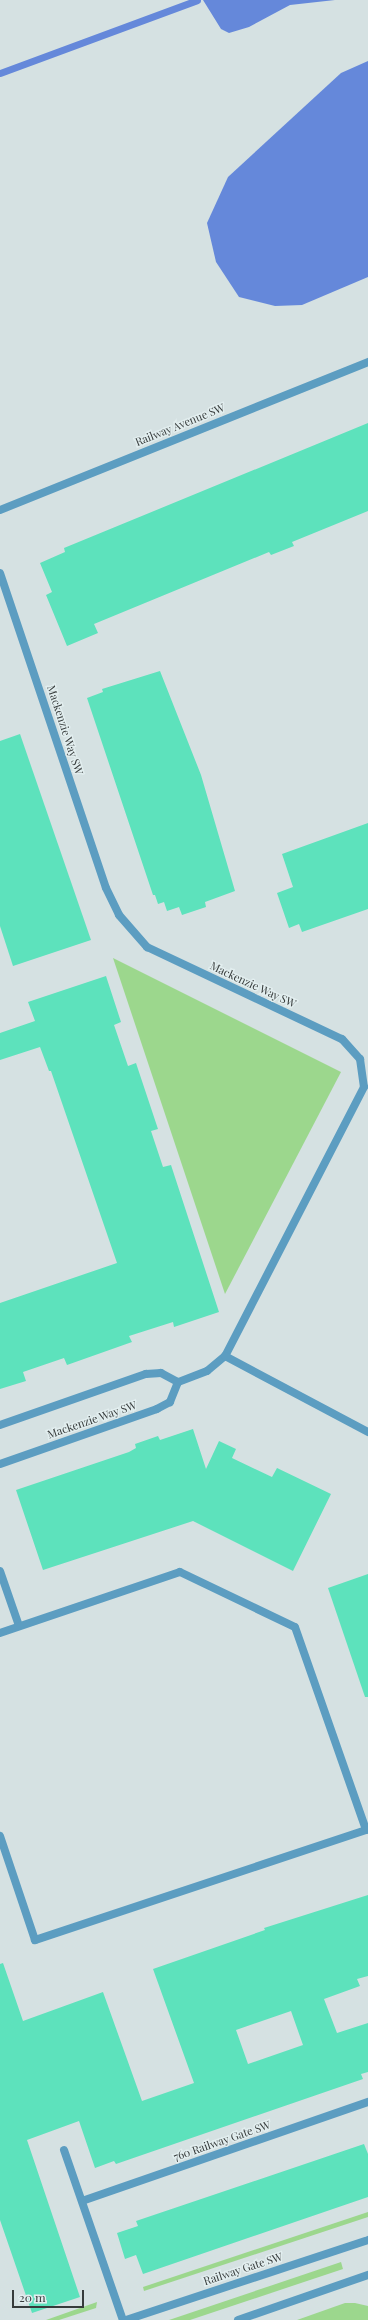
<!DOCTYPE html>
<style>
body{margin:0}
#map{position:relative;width:368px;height:2320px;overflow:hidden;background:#d5e1e2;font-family:"Playfair Display",serif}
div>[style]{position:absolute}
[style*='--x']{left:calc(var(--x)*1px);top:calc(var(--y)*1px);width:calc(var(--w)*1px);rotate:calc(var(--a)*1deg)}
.green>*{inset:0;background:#9cd78d}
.water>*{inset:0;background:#6588da}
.stream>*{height:7px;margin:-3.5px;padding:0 3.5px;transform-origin:3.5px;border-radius:3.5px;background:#6588da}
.building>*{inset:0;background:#5de2bc}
.minor>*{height:8px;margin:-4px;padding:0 4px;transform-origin:4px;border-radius:4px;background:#5c9dc1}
span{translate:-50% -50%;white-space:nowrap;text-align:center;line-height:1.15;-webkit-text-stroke:3px #e2eeef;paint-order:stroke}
.street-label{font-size:11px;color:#363b3b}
.scale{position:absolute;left:12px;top:2290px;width:72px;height:18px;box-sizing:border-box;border:2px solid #363b3b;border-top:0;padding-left:5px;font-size:12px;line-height:14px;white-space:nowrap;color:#363b3b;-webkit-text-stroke:3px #e2eeef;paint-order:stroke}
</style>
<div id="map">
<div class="green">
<i style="clip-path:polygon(113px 958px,341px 1072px,225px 1294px)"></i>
<i style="clip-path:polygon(368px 2212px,368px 2217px,144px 2291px,143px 2287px)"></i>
<i style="clip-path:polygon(341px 2262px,343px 2269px,190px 2320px,169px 2320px)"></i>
<i style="clip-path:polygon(97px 2302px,96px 2308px,59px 2320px,46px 2320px)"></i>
<i style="clip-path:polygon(345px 2303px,355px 2303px,368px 2306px,368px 2320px,297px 2320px)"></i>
</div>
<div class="water">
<i style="clip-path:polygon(203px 0,335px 0,290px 5px,249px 27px,229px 33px,221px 29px)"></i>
<i style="clip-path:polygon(368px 61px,368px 277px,302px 305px,275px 306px,239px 297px,216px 262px,207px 223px,228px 177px,341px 73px)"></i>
</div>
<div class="stream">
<i style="--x:0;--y:73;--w:210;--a:-20.3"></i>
</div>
<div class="building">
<i style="clip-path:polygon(368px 423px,368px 511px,292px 542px,294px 546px,271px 555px,269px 552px,94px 624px,98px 633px,67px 646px,46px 595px,52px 592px,40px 563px,65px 552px,64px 548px)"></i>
<i style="clip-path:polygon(160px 671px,201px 775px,235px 891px,205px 902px,206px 907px,182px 915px,179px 907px,167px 911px,164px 902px,158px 904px,155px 895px,153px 895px,87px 698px,103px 692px,102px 689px)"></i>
<i style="clip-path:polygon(20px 734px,91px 940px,13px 966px,0 926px,0 741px)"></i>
<i style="clip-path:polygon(368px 823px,368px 909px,302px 932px,299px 924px,289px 928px,277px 893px,293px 887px,282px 854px)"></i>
<i style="clip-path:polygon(106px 976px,121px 1022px,114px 1025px,128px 1066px,136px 1063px,158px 1129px,151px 1131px,163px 1167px,171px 1165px,219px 1312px,174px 1327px,173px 1322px,129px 1336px,132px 1342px,67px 1365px,64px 1358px,23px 1372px,26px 1381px,0 1389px,0 1303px,117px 1263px,51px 1071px,49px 1071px,40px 1047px,0 1060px,0 1033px,35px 1021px,28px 1002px)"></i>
<i style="clip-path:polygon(193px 1429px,206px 1469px,219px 1441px,236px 1449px,232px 1458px,272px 1477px,277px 1468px,331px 1494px,293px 1571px,193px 1521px,43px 1570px,16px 1490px,129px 1452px,136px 1448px,135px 1444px,158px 1436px,160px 1440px)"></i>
<i style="clip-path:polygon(368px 1574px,368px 1697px,365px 1697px,328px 1588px)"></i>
<i style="clip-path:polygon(evenodd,368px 1895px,368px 1976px,357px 1979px,360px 1986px,324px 1999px,337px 2033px,368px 2023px,368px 2072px,361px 2074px,363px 2079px,116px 2164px,114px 2161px,95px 2168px,79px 2121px,27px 2140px,80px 2297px,32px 2313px,0 2220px,0 1964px,3px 1963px,23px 2021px,103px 1992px,142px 2101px,194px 2083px,153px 1969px,265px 1930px,264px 1928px,368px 1895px,291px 2011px,303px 2045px,248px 2064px,236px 2030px,291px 2011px)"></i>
<i style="clip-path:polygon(364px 2144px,368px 2154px,368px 2197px,143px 2274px,136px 2255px,125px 2259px,117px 2233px,138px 2226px,136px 2221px)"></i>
</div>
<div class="minor">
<i style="--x:0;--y:510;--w:397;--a:-21.9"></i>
<i style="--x:0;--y:573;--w:332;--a:71.4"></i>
<i style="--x:106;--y:888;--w:30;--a:64"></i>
<i style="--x:119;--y:915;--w:43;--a:48.8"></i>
<i style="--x:147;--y:947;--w:216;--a:25.3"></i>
<i style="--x:342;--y:1039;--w:27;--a:48"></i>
<i style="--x:360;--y:1059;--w:28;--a:82"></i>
<i style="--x:364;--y:1087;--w:303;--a:117.3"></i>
<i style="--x:225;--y:1356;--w:23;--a:140"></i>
<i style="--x:207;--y:1371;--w:31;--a:159"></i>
<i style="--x:178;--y:1382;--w:22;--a:112"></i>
<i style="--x:170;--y:1402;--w:15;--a:152"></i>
<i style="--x:157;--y:1409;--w:166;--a:160.7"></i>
<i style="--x:225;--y:1356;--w:162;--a:28"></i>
<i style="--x:0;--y:1425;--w:155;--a:-19.3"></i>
<i style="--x:146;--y:1374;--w:15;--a:-4"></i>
<i style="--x:161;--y:1373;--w:19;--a:28"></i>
<i style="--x:0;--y:1571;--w:58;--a:70.9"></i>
<i style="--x:0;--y:1633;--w:190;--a:-18.7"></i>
<i style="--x:180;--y:1572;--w:127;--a:25.6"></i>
<i style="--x:295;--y:1627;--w:215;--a:70.7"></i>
<i style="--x:366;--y:1830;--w:349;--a:161.6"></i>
<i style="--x:35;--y:1940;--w:110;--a:-108.6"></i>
<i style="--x:64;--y:2150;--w:180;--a:70.9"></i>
<i style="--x:82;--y:2201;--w:303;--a:-19.1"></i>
<i style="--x:126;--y:2320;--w:255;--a:-18.3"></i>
<i style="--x:238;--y:2320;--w:138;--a:-19.1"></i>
</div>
<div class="street-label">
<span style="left:180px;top:425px;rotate:-22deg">Railway Avenue SW</span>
<span style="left:65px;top:730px;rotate:72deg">Mackenzie Way SW</span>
<span style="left:253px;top:985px;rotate:25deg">Mackenzie Way SW</span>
<span style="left:92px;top:1420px;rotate:-19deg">Mackenzie Way SW</span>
<span style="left:222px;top:2141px;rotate:-19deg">760 Railway Gate SW</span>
<span style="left:243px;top:2269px;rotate:-18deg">Railway Gate SW</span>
</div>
<div class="scale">20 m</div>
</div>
